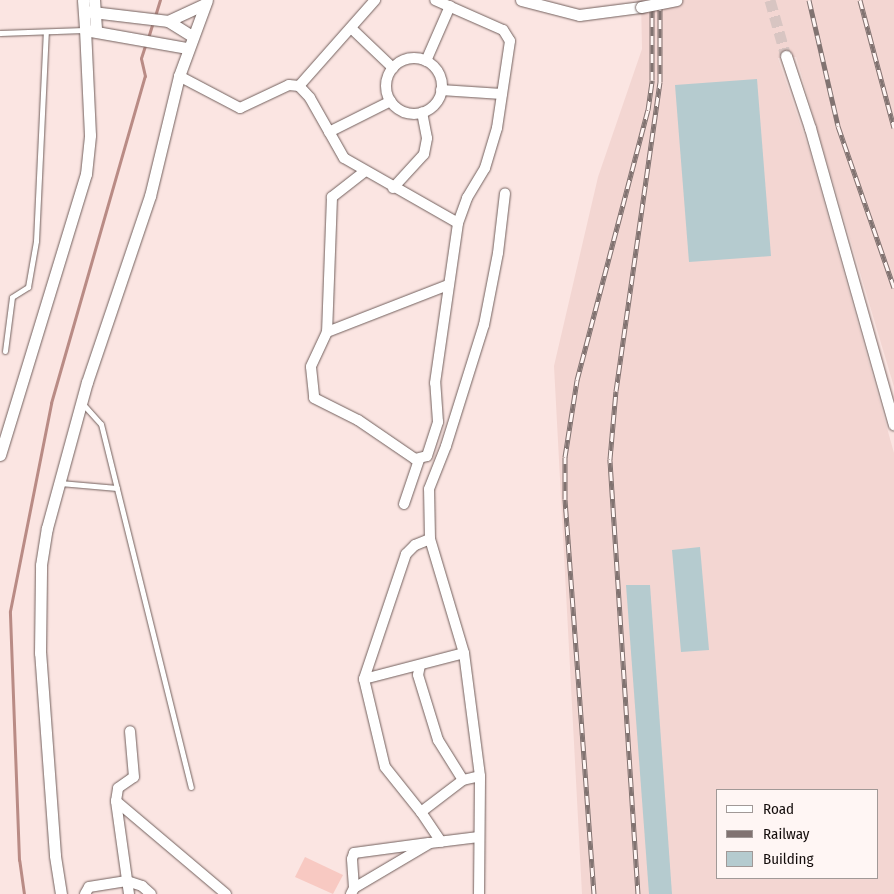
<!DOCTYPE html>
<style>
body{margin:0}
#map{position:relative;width:894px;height:894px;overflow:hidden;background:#fbe5e2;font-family:"Fira Sans Condensed",sans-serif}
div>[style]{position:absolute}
.built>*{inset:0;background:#f3d6d2}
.green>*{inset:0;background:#f8c9c2}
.stream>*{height:3px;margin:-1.5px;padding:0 1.5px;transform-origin:1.5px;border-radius:1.5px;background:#b98b85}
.building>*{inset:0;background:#b5cbcf}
.tertiary-tunnel>*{height:11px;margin-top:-5.5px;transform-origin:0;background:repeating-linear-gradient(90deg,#d8c5c2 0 11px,transparent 0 16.5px)}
.roads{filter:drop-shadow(0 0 1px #72605d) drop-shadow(0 0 1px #72605d)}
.service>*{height:5px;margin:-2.5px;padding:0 2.5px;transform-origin:2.5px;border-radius:2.5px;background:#fff}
.minor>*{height:10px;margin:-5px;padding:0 5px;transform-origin:5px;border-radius:5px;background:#fff}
.minor>.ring{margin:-5px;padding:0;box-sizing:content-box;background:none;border:10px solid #fff;border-radius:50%}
.tertiary>*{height:11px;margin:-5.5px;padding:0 5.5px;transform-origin:5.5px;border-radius:5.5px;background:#fff}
.rail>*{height:5px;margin-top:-2.5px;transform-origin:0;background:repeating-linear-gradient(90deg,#fff6f4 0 9px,#817371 0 18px);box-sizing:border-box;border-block:1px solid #817371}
.bridges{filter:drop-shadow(0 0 1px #72605d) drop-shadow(0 0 1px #72605d)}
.tertiary-bridge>*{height:11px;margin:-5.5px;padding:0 5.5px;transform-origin:5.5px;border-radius:5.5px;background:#fff}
span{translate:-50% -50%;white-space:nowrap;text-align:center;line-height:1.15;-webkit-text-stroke:4px #fff6f4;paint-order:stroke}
.legend{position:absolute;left:716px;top:789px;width:162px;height:90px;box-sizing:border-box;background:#fff6f4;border:1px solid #a19997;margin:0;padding:6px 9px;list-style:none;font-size:15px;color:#140d0c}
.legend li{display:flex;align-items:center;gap:10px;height:25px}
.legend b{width:25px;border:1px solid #a19997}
</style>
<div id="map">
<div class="built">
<i style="clip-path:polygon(evenodd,641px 0,894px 0,894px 387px,796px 57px,778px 58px,810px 153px,894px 453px,894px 894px,582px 894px,554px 366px,598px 177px,642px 49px,641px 0,718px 790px,878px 790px,878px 878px,718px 878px,718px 790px)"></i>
</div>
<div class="green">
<i style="clip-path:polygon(305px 857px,343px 875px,333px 894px,295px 877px)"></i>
</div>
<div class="stream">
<i style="left:155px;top:16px;width:17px;rotate:-73deg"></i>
<i style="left:148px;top:38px;width:17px;rotate:-73deg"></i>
<i style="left:24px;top:894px;width:34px;rotate:-98deg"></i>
<i style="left:19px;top:860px;width:249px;rotate:-92.1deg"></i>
<i style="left:10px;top:611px;width:212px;rotate:-78.8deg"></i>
<i style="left:51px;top:403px;width:340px;rotate:-74deg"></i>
<i style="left:145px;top:76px;width:18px;rotate:-103deg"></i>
<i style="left:141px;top:58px;width:16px;rotate:-72deg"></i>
</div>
<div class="building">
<i style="clip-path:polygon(757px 79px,771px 256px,689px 262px,675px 85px)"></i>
<i style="clip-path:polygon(700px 547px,709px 650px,681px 652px,672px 550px)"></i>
<i style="clip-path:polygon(626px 585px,650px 585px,672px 894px,649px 894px)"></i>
</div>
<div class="tertiary-tunnel">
<i style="left:770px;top:0;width:58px;rotate:74.1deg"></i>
</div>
<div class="roads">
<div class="service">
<i style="left:0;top:33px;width:84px;rotate:-2deg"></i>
<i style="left:5px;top:351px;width:54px;rotate:-82.6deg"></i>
<i style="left:12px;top:297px;width:19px;rotate:-32deg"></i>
<i style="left:28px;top:287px;width:47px;rotate:-80.1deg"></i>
<i style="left:36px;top:241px;width:209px;rotate:-87.3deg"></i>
<i style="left:82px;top:403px;width:28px;rotate:48deg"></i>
<i style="left:101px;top:424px;width:374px;rotate:76.1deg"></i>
<i style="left:60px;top:483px;width:57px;rotate:5deg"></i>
</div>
<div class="minor">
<i style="left:351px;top:28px;width:58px;rotate:43.6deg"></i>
<i class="ring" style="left:386px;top:58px;width:46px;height:46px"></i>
<i style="left:426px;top:61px;width:60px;rotate:-66.4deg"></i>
<i style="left:179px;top:76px;width:69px;rotate:27.7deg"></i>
<i style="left:240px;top:108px;width:54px;rotate:-25.1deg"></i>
<i style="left:289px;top:85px;width:10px;rotate:6deg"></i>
<i style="left:299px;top:86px;width:16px;rotate:47deg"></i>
<i style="left:310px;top:98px;width:69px;rotate:60.5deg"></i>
<i style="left:344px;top:158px;width:131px;rotate:29.7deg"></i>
<i style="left:458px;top:223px;width:27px;rotate:-70deg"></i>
<i style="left:467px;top:198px;width:35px;rotate:-59deg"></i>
<i style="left:485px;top:168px;width:42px;rotate:-73.3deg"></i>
<i style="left:497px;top:128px;width:88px;rotate:-81.5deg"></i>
<i style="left:510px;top:41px;width:13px;rotate:-122deg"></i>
<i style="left:503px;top:30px;width:74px;rotate:-156.2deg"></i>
<i style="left:299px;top:86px;width:115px;rotate:-48.5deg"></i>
<i style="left:441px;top:90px;width:61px;rotate:3.8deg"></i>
<i style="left:329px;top:132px;width:69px;rotate:-26.6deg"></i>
<i style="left:364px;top:172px;width:41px;rotate:142deg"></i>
<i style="left:332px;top:197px;width:135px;rotate:92.1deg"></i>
<i style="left:327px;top:332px;width:38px;rotate:115deg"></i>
<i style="left:311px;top:367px;width:31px;rotate:84deg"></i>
<i style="left:314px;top:398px;width:49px;rotate:26.6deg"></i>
<i style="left:358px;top:420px;width:69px;rotate:34.4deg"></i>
<i style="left:415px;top:459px;width:12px;rotate:-14deg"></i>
<i style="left:427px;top:456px;width:36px;rotate:-72deg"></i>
<i style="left:438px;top:422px;width:39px;rotate:-94deg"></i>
<i style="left:435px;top:383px;width:162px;rotate:-81.8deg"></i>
<i style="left:393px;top:188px;width:46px;rotate:-47.6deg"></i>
<i style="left:424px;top:154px;width:16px;rotate:-79deg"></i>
<i style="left:427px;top:138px;width:26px;rotate:-101deg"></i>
<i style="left:327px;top:332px;width:130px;rotate:-21.2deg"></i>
<i style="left:404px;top:504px;width:46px;rotate:-71.2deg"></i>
<i style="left:430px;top:539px;width:16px;rotate:158deg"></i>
<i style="left:415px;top:545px;width:13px;rotate:135deg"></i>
<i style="left:406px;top:554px;width:132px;rotate:108.6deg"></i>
<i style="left:364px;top:679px;width:90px;rotate:76.6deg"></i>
<i style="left:385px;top:767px;width:58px;rotate:51.3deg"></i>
<i style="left:421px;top:812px;width:53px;rotate:-37.3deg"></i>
<i style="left:463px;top:780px;width:17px;rotate:-13deg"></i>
<i style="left:420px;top:665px;width:10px;rotate:101deg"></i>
<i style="left:418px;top:675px;width:68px;rotate:72.9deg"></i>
<i style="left:438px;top:740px;width:47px;rotate:58deg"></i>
<i style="left:364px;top:679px;width:103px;rotate:-14.6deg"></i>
<i style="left:116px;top:801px;width:13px;rotate:-81deg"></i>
<i style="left:118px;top:788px;width:19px;rotate:-35deg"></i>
<i style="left:134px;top:777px;width:46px;rotate:-95deg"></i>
<i style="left:421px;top:812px;width:36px;rotate:56deg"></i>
<i style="left:354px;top:888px;width:29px;rotate:-94deg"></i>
<i style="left:352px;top:859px;width:6px;rotate:-72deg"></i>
<i style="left:354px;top:853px;width:75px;rotate:-7.7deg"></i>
<i style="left:85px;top:894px;width:8px;rotate:-60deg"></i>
<i style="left:89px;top:887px;width:38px;rotate:-9deg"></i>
<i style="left:127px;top:881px;width:16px;rotate:18deg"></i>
<i style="left:142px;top:886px;width:12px;rotate:42deg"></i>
<i style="left:129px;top:894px;width:94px;rotate:-98deg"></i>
<i style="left:116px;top:801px;width:144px;rotate:40.2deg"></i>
<i style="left:351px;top:894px;width:7px;rotate:-63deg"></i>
<i style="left:354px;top:888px;width:88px;rotate:-30.6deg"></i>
<i style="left:430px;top:843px;width:49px;rotate:-7deg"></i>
<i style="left:479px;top:894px;width:118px;rotate:-89.5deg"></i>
<i style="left:480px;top:776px;width:124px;rotate:-97.4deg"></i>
<i style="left:464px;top:653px;width:119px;rotate:-106.6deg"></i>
<i style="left:430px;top:539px;width:50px;rotate:-91.1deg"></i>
<i style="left:429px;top:489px;width:46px;rotate:-68.4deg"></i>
<i style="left:446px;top:446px;width:127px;rotate:-72.6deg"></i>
<i style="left:484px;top:325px;width:73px;rotate:-79deg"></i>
<i style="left:498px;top:253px;width:60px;rotate:-83.3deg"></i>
</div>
<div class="tertiary">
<i style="left:83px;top:0;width:30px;rotate:86deg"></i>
<i style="left:85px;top:30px;width:104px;rotate:10deg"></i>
<i style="left:94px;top:0;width:30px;rotate:86deg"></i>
<i style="left:521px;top:0;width:60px;rotate:14.5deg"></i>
<i style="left:579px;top:15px;width:63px;rotate:-7.4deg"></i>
<i style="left:84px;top:11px;width:85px;rotate:6.8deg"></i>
<i style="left:168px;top:21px;width:28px;rotate:32deg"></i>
<i style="left:168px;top:21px;width:41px;rotate:-24.7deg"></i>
<i style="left:786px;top:56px;width:76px;rotate:71.6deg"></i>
<i style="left:810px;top:128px;width:308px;rotate:74.2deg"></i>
<i style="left:0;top:455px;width:294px;rotate:-73deg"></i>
<i style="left:86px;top:174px;width:39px;rotate:-84deg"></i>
<i style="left:90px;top:135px;width:105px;rotate:-92.7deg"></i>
<i style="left:61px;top:894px;width:39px;rotate:-99deg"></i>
<i style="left:55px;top:855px;width:203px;rotate:-94.2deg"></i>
<i style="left:40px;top:653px;width:88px;rotate:-89.3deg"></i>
<i style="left:41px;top:565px;width:37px;rotate:-81deg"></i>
<i style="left:47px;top:528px;width:151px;rotate:-74.7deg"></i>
<i style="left:87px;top:382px;width:196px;rotate:-71.3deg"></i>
<i style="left:150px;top:196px;width:123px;rotate:-76.4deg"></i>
<i style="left:179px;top:76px;width:81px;rotate:-69.8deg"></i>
</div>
</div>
<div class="rail">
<i style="left:809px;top:0;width:129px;rotate:77deg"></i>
<i style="left:838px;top:126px;width:171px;rotate:70.9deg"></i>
<i style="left:860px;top:0;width:132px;rotate:75.1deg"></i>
<i style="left:594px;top:894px;width:396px;rotate:-94.2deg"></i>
<i style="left:565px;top:499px;width:42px;rotate:-90deg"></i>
<i style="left:565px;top:457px;width:78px;rotate:-81.1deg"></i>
<i style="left:577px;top:380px;width:279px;rotate:-75.3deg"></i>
<i style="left:648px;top:110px;width:30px;rotate:-82deg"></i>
<i style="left:652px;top:80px;width:80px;rotate:-90deg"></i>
<i style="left:638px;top:894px;width:436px;rotate:-93.7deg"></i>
<i style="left:610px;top:459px;width:68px;rotate:-85deg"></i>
<i style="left:616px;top:391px;width:312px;rotate:-81.9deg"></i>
<i style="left:660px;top:82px;width:82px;rotate:-90deg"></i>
</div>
<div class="bridges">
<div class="tertiary-bridge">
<i style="left:641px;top:7px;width:36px;rotate:-11deg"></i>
</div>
</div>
<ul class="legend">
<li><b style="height:6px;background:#fff"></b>Road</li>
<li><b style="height:6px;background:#817371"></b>Railway</li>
<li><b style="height:14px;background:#b5cbcf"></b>Building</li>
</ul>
</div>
